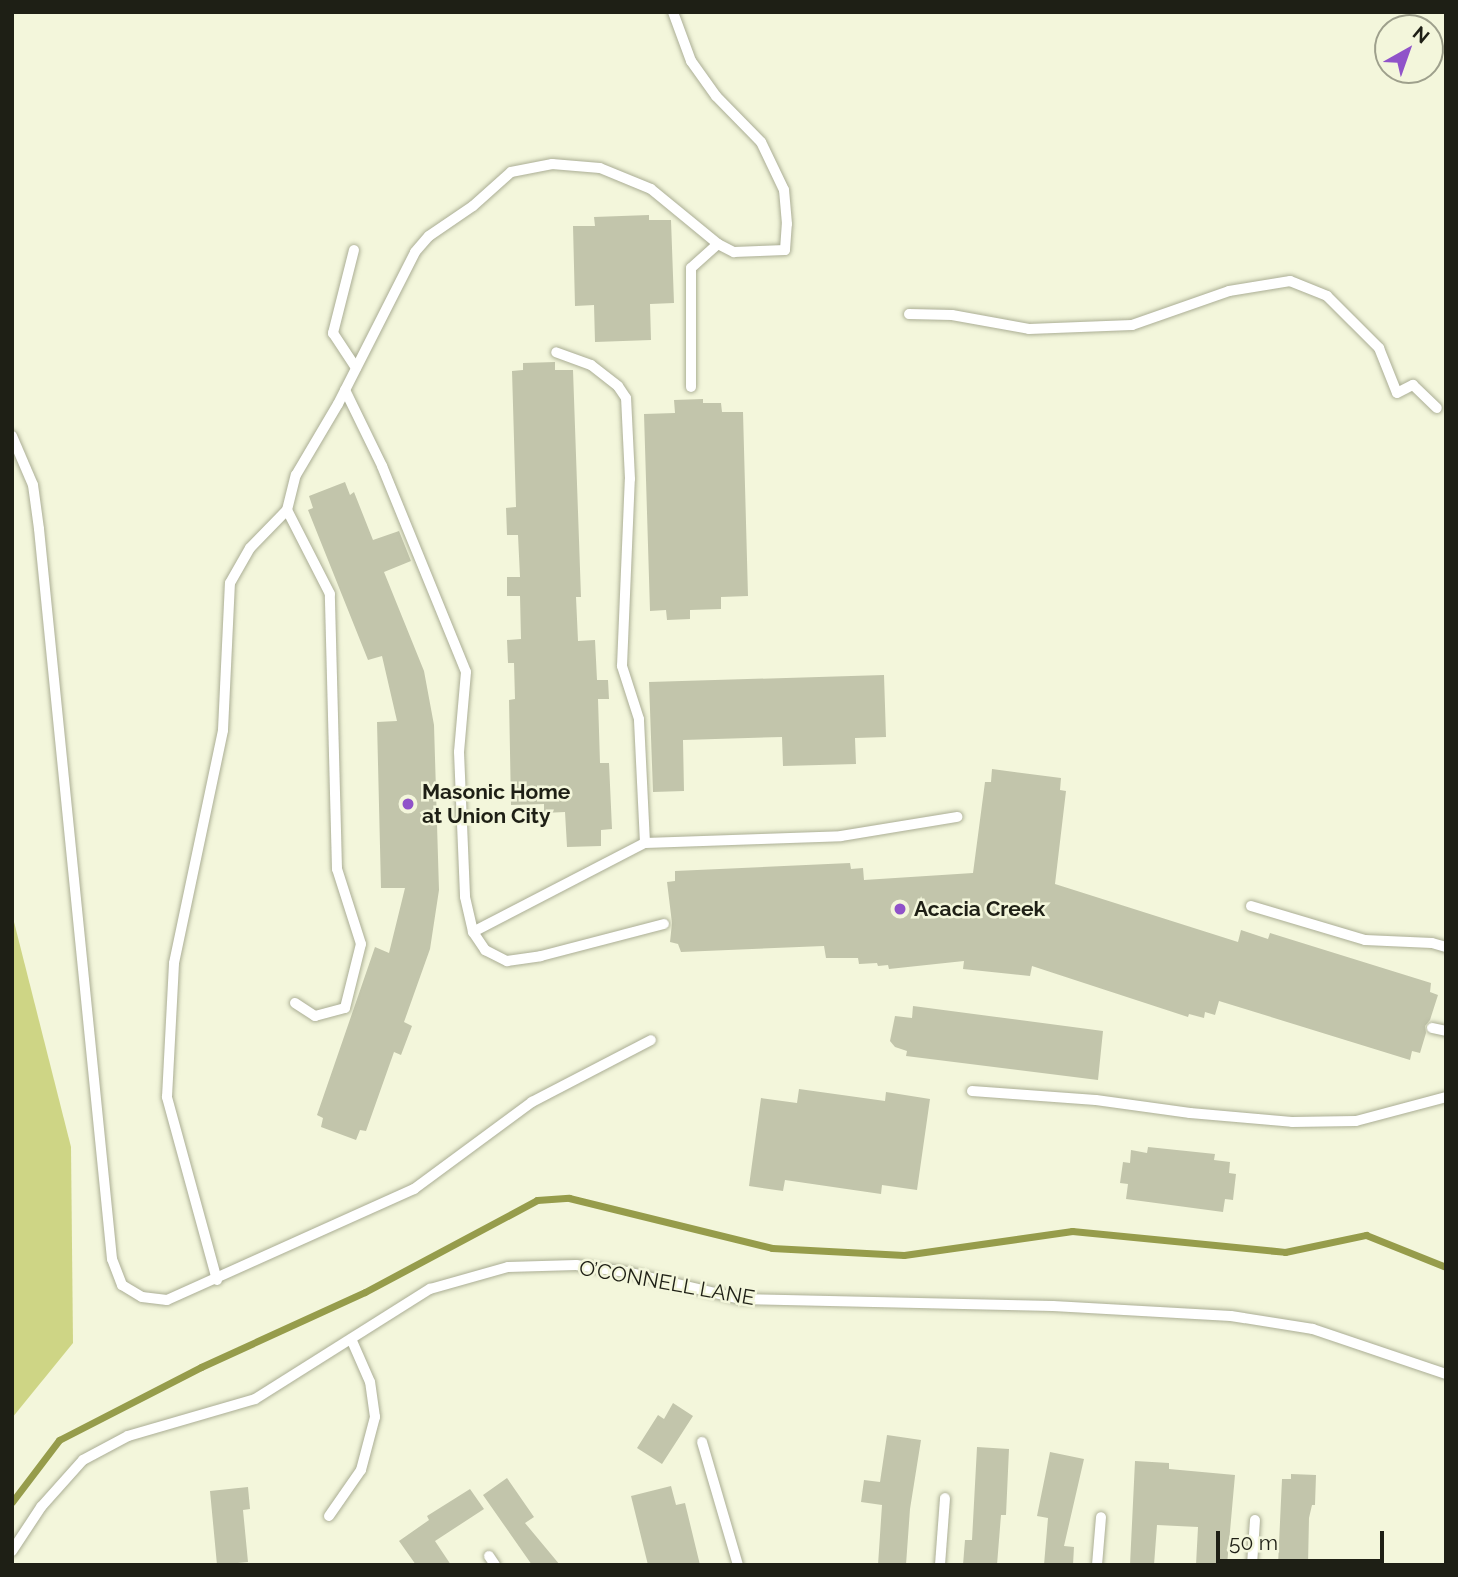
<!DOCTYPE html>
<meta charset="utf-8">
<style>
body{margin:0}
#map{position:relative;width:1458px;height:1577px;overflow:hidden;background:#f3f6db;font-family:Raleway,sans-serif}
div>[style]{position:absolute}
.green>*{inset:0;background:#ced585}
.stream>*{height:7px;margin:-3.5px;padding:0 3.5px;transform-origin:3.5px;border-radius:3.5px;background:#969c4b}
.building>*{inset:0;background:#c2c5ab}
.roads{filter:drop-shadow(0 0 2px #abae95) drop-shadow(0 0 2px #abae95)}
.lane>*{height:10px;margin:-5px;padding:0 5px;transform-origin:5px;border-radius:5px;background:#fff}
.dots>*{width:19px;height:19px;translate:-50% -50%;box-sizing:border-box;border:4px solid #f3f6db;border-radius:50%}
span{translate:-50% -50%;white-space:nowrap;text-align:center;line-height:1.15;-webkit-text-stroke:5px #f3f6db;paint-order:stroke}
.poi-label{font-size:21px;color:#1e1f15;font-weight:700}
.left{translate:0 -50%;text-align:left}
.street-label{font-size:21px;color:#1e1f15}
.frame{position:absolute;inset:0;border:14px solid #1e1f15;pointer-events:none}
.north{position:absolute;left:1374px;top:14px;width:70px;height:70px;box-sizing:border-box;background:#f3f6db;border:2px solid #9ea08c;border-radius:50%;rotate:40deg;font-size:19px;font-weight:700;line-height:28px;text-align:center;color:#1e1f15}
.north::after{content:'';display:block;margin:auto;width:24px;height:32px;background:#9053c9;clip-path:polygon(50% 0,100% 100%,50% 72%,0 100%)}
.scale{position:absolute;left:1216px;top:1531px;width:168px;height:32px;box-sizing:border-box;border:4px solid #1e1f15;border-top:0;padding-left:9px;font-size:21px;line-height:24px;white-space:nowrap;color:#1e1f15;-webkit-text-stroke:5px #f3f6db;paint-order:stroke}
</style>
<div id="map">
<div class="green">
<i style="clip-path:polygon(12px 914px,71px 1147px,73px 1343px,12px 1418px)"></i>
</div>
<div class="stream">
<i style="left:12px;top:1502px;width:78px;rotate:-52.8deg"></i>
<i style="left:59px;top:1440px;width:160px;rotate:-27.2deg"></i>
<i style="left:201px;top:1367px;width:180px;rotate:-24.6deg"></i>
<i style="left:365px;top:1292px;width:195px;rotate:-28.1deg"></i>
<i style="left:537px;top:1200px;width:32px;rotate:-4deg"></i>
<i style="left:569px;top:1198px;width:209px;rotate:13.8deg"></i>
<i style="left:772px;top:1248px;width:132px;rotate:3deg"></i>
<i style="left:904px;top:1255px;width:170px;rotate:-8.1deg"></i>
<i style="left:1072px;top:1231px;width:214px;rotate:5.6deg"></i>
<i style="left:1285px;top:1252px;width:83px;rotate:-11.9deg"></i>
<i style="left:1366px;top:1235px;width:86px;rotate:21.8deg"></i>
</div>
<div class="building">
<i style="clip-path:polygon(649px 215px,649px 220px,671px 220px,674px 303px,650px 304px,651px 340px,595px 342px,594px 305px,575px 306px,573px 226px,595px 226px,594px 217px)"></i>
<i style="clip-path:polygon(555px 362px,555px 370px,573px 370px,581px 597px,576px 597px,578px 641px,595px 640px,597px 680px,608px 680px,609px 699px,598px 699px,600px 763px,609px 763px,612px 829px,601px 830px,601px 846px,567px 847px,565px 812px,544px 813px,544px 804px,511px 805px,509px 700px,515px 699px,514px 663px,508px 663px,507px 640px,521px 639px,520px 596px,507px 596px,507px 577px,520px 577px,518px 535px,507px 535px,506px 508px,516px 507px,512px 371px,523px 370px,523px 363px)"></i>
<i style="clip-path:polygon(703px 399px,703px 403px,721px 403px,722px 412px,743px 412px,748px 596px,721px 597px,721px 609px,690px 610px,690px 619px,667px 620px,666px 610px,650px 611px,644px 414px,675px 413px,674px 400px)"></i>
<i style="clip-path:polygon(345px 482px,350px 495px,354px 492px,373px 540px,399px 531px,411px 561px,384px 572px,424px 671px,434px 725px,439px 890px,430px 949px,404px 1022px,412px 1026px,401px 1055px,394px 1052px,366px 1131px,360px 1130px,356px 1140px,321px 1127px,323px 1118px,317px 1115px,375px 947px,389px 953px,405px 888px,381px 888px,377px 722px,397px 721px,382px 656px,368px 660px,308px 510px,313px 508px,309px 496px)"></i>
<i style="clip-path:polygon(884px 675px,886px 737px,855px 738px,856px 764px,783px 766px,782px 737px,683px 740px,684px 791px,653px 792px,649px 682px)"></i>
<i style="clip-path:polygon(992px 769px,1061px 778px,1060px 790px,1066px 791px,1055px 884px,1238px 942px,1241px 930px,1268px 939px,1270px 933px,1431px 983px,1430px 992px,1438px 995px,1430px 1020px,1425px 1026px,1426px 1033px,1420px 1053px,1412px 1051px,1410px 1060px,1219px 1001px,1215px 1015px,1205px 1012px,1204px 1018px,1189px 1014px,1188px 1017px,1032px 966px,1030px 976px,963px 969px,964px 961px,889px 969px,888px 965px,878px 966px,877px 963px,859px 964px,858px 958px,826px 958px,824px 946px,681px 952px,678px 944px,670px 942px,672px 923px,667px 882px,675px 881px,675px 871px,850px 863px,851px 869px,863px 868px,864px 880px,973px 873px,985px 782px,991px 782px)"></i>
<i style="clip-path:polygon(913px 1006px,1103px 1031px,1098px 1080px,906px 1056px,907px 1051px,895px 1047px,890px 1041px,895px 1016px,912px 1018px)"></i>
<i style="clip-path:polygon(799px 1089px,885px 1101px,886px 1092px,930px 1099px,917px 1190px,882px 1185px,881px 1194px,785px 1180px,783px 1191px,749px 1186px,761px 1098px,797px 1103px)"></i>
<i style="clip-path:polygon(1148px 1147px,1215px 1154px,1214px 1160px,1230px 1162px,1229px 1173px,1236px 1174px,1233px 1200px,1225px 1199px,1223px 1212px,1126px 1199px,1128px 1184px,1120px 1183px,1123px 1162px,1130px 1163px,1131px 1150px,1147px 1153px)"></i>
<i style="clip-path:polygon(673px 1403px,693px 1416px,662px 1464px,637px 1448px,658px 1415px,664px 1419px)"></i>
<i style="clip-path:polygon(887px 1435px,921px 1440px,910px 1509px,906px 1565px,878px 1565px,882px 1505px,861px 1502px,864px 1480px,880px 1482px)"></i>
<i style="clip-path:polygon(977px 1447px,1009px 1449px,1006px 1515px,1001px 1515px,997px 1565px,963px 1565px,965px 1540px,972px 1540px)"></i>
<i style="clip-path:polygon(1050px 1452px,1084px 1459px,1064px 1546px,1074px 1547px,1073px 1565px,1044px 1565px,1048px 1518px,1037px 1516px)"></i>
<i style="clip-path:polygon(1135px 1461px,1169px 1463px,1169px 1469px,1235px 1475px,1227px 1565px,1196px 1565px,1198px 1527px,1157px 1525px,1154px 1565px,1130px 1565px)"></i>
<i style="clip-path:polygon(1291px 1474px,1316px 1475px,1315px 1505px,1312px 1505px,1309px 1518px,1308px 1565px,1278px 1565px,1282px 1479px,1291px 1479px)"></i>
<i style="clip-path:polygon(507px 1478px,534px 1517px,525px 1523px,560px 1565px,532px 1565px,483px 1495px)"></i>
<i style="clip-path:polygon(671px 1486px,676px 1505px,685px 1503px,700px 1565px,648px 1565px,631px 1496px)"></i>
<i style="clip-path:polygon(248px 1487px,250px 1509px,243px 1510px,248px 1562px,217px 1565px,210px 1491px)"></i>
<i style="clip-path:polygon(470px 1489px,484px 1509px,435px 1541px,451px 1565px,416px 1565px,399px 1541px,429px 1520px,427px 1516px)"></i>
</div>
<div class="roads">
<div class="lane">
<i style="left:354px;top:250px;width:86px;rotate:104.2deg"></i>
<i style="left:333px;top:333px;width:42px;rotate:56.7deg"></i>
<i style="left:909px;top:314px;width:43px;rotate:1.3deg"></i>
<i style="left:952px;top:315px;width:78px;rotate:10.3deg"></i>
<i style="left:1029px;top:329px;width:103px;rotate:-2.2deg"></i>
<i style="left:1132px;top:325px;width:103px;rotate:-19.3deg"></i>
<i style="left:1229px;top:291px;width:62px;rotate:-9.3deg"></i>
<i style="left:1290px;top:281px;width:40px;rotate:22deg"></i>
<i style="left:1327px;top:296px;width:74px;rotate:45deg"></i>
<i style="left:1379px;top:348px;width:48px;rotate:68.2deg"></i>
<i style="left:1397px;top:393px;width:18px;rotate:-27deg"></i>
<i style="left:1413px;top:385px;width:33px;rotate:44deg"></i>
<i style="left:691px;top:387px;width:119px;rotate:-90deg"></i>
<i style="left:691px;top:268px;width:36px;rotate:-42deg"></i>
<i style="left:345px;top:390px;width:85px;rotate:64deg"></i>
<i style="left:382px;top:466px;width:222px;rotate:67.8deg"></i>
<i style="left:466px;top:672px;width:80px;rotate:95deg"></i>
<i style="left:459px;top:752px;width:145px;rotate:87.6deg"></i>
<i style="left:465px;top:897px;width:36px;rotate:77deg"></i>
<i style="left:473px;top:932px;width:22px;rotate:56deg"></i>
<i style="left:485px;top:950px;width:25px;rotate:27deg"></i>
<i style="left:507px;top:961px;width:34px;rotate:-8deg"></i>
<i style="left:541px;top:956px;width:127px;rotate:-14.6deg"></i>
<i style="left:12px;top:436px;width:53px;rotate:66.8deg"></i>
<i style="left:33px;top:485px;width:44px;rotate:82.2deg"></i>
<i style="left:39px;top:529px;width:734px;rotate:84.29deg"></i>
<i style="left:112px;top:1259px;width:28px;rotate:69deg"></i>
<i style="left:122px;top:1285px;width:23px;rotate:31deg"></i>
<i style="left:142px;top:1297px;width:25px;rotate:7deg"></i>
<i style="left:167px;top:1300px;width:271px;rotate:-24.2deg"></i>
<i style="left:414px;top:1189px;width:147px;rotate:-36.4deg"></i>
<i style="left:532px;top:1102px;width:134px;rotate:-27.5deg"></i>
<i style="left:645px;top:843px;width:196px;rotate:-2deg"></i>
<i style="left:841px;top:836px;width:118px;rotate:-9.3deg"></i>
<i style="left:1251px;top:906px;width:119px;rotate:16.6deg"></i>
<i style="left:1365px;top:940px;width:67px;rotate:2.6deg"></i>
<i style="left:1432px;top:943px;width:15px;rotate:16deg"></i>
<i style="left:473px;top:932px;width:194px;rotate:-27.4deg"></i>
<i style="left:645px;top:843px;width:124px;rotate:-92.8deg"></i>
<i style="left:639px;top:719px;width:56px;rotate:-107.8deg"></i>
<i style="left:622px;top:666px;width:187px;rotate:-87.6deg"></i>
<i style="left:630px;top:479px;width:81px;rotate:-92.8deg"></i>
<i style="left:626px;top:398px;width:14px;rotate:-124deg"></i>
<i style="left:618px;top:386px;width:34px;rotate:-142deg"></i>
<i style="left:591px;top:365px;width:37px;rotate:-160deg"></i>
<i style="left:295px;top:1003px;width:24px;rotate:33deg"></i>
<i style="left:315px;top:1016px;width:31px;rotate:-15deg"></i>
<i style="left:345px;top:1008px;width:66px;rotate:-76deg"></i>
<i style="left:361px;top:944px;width:79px;rotate:-107.7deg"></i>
<i style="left:337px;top:869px;width:275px;rotate:-91.5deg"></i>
<i style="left:330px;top:594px;width:94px;rotate:-117.1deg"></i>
<i style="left:287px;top:510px;width:36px;rotate:-76deg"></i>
<i style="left:296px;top:475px;width:82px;rotate:-59.4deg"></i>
<i style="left:338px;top:404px;width:170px;rotate:-63.1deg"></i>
<i style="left:415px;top:252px;width:21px;rotate:-49deg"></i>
<i style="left:429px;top:236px;width:53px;rotate:-34.3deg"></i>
<i style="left:473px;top:206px;width:51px;rotate:-41.8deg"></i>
<i style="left:511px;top:172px;width:42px;rotate:-11deg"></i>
<i style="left:552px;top:164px;width:48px;rotate:4.8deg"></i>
<i style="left:600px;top:168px;width:55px;rotate:22.4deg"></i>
<i style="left:651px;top:189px;width:87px;rotate:39.4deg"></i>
<i style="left:718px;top:244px;width:18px;rotate:27deg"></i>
<i style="left:734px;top:252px;width:51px;rotate:-2.2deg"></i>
<i style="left:785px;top:250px;width:26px;rotate:-86deg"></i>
<i style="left:787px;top:224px;width:34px;rotate:-95deg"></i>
<i style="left:784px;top:190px;width:53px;rotate:-115.6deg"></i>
<i style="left:761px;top:142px;width:64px;rotate:-134.4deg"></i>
<i style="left:716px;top:96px;width:43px;rotate:-125.5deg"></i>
<i style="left:691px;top:61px;width:52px;rotate:-110.2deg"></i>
<i style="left:1432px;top:1028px;width:14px;rotate:12deg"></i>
<i style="left:972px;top:1091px;width:124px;rotate:4.2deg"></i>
<i style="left:1096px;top:1100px;width:95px;rotate:7.9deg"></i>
<i style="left:1190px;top:1113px;width:102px;rotate:5deg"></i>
<i style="left:1292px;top:1122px;width:64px;rotate:-0.9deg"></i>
<i style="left:1356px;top:1121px;width:93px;rotate:-14.9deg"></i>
<i style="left:217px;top:1280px;width:190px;rotate:-105.3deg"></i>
<i style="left:167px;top:1097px;width:134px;rotate:-87deg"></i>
<i style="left:174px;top:963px;width:238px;rotate:-78.1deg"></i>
<i style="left:223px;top:730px;width:147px;rotate:-87.3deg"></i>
<i style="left:230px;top:583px;width:40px;rotate:-60.3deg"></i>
<i style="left:250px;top:548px;width:53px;rotate:-45.8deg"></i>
<i style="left:702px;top:1442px;width:128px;rotate:73.7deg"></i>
<i style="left:329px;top:1516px;width:56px;rotate:-55.2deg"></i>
<i style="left:361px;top:1470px;width:55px;rotate:-75.2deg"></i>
<i style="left:375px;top:1417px;width:35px;rotate:-98deg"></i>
<i style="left:370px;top:1382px;width:45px;rotate:-113.7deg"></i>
<i style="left:12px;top:1551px;width:53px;rotate:-56.6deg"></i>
<i style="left:41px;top:1507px;width:63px;rotate:-48.2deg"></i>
<i style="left:83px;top:1460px;width:51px;rotate:-28.1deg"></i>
<i style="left:128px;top:1436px;width:132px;rotate:-16.2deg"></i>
<i style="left:255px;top:1399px;width:207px;rotate:-32.2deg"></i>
<i style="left:430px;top:1289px;width:81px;rotate:-15.8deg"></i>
<i style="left:508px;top:1267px;width:68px;rotate:-1.7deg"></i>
<i style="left:576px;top:1265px;width:51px;rotate:7.8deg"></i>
<i style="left:627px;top:1272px;width:116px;rotate:13.4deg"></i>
<i style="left:740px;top:1299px;width:313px;rotate:1.3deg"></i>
<i style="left:1053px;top:1306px;width:178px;rotate:3.2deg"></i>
<i style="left:1231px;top:1316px;width:83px;rotate:9deg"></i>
<i style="left:1313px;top:1329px;width:140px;rotate:18.7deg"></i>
<i style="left:489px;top:1556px;width:11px;rotate:56deg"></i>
<i style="left:940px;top:1565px;width:67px;rotate:-85.7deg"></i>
<i style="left:1097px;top:1565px;width:48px;rotate:-85.2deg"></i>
<i style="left:1252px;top:1565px;width:45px;rotate:-86.2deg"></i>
</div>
</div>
<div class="dots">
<i style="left:408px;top:804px;background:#9053c9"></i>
<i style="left:900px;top:909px;background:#9053c9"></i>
</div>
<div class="poi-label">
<span class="left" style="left:422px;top:804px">Masonic Home<br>at Union City</span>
<span class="left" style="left:914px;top:909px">Acacia Creek</span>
</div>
<div class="street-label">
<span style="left:667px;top:1283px;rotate:10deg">O’CONNELL LANE</span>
</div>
<div class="frame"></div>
<div class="north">N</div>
<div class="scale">50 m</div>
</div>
